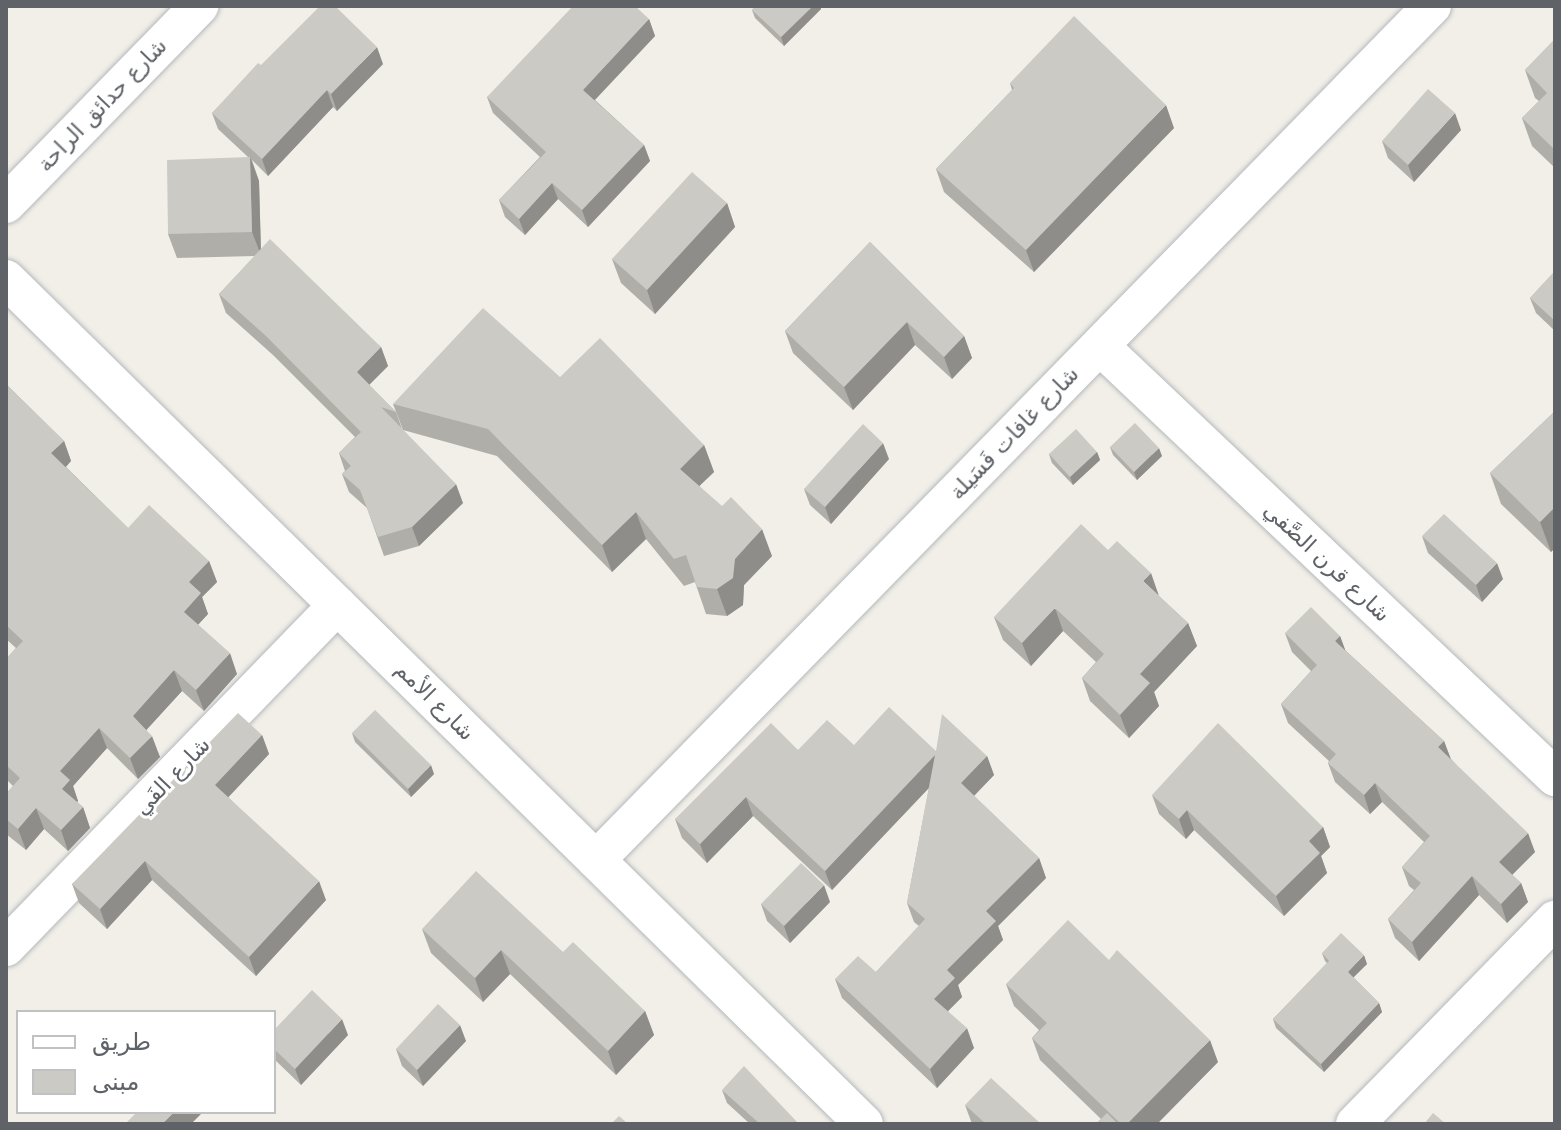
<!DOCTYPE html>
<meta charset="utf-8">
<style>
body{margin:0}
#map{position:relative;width:1561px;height:1130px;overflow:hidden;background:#f1efe8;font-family:"DejaVu Sans",Vazirmatn,sans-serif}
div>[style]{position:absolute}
.roads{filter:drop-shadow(0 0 2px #b5b8bc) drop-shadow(0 0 2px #b5b8bc)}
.minor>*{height:38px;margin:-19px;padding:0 19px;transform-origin:19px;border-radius:19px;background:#fff}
.wall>*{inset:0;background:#afaea9}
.shaded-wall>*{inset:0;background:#8f8d8a}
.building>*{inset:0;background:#cccac5}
span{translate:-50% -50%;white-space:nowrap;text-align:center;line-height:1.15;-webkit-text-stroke:6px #fff;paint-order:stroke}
.street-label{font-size:22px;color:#5f6368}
.frame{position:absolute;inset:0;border:8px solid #5f6368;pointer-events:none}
.legend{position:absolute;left:16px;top:1010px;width:260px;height:104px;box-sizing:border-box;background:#fff;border:2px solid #bfc1c3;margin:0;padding:10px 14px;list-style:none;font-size:24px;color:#5f6368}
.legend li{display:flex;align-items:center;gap:16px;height:40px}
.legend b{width:40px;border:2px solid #bfc1c3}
</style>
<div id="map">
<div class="roads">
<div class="minor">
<i style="left:6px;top:204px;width:277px;rotate:-45.7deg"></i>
<i style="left:6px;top:279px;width:1204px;rotate:44.56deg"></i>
<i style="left:1100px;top:346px;width:627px;rotate:43.45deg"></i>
<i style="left:596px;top:860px;width:1195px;rotate:-45.61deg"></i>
<i style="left:6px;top:947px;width:476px;rotate:-45.9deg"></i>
<i style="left:1355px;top:1124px;width:286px;rotate:-45.6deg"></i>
</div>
</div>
<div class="wall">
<i style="clip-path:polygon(756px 6px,820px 6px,821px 9px,784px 46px,755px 18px,752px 10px)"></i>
<i style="clip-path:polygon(649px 19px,655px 36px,595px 100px,644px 145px,650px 161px,588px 227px,558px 199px,525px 235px,505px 217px,499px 200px,540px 157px,493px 113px,487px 97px)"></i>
<i style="clip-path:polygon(1555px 39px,1555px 168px,1532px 146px,1522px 118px,1539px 101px,1535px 98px,1525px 70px)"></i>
<i style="clip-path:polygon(383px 64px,337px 111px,333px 107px,268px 176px,252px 160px,259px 181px,261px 249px,381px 347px,388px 366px,369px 385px,396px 412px,402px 429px,463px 503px,419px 546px,384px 556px,367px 508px,349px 492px,342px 474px,345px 471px,339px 453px,355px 437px,273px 355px,226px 313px,219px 294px,255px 256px,177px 258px,168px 234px,248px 157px,218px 129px,212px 113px,261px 65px)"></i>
<i style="clip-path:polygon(1010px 83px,1174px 128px,1034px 272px,944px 192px,936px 169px,1012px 90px)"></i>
<i style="clip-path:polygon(1461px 130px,1414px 182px,1388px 158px,1382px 141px)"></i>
<i style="clip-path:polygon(727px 203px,735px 227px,655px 314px,621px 283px,612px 259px)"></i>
<i style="clip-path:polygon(870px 242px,964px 336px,972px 358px,952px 379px,915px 345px,853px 410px,793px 353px,785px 331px)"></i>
<i style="clip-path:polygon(1555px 271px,1555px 331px,1536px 313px,1530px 298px)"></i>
<i style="clip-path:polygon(560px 377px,704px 445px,714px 472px,699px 486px,772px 556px,744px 585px,743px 605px,727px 616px,706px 614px,695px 582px,684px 586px,646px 539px,612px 572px,497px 456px,403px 430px,393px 404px)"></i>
<i style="clip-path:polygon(6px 384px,64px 441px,71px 461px,66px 467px,128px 528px,209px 561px,217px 582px,202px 597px,208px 614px,198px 625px,237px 674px,204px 711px,182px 691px,146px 730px,160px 757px,138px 779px,107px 748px,73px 786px,78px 801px,77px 802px,83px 807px,90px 828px,68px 851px,44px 829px,26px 850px,6px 834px,6px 794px,13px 786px,6px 779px,6px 659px,16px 648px,6px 639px)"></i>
<i style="clip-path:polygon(1555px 411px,1555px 548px,1551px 552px,1501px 504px,1490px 473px)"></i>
<i style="clip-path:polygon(1110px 447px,1162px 456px,1137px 480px,1113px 455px)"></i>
<i style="clip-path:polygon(1097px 452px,1100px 460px,1073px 485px,1052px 463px,1049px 454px)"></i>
<i style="clip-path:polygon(889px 459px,831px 524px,810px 505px,804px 489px)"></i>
<i style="clip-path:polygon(1422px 536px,1503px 579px,1482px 602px,1428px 553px)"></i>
<i style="clip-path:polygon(1159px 596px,1188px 623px,1197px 646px,1154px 692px,1159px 706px,1129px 738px,1090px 701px,1082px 678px,1096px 662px,1063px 631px,1031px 666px,1003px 640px,994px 617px)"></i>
<i style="clip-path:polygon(1285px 633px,1340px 636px,1345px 650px,1444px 741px,1451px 759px,1535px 852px,1512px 875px,1521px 883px,1528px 902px,1507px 923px,1479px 895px,1419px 961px,1395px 938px,1388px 919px,1414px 890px,1409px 886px,1402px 867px,1424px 842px,1382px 802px,1370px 814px,1335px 782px,1328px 763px,1329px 761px,1288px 723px,1281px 704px,1311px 671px,1292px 652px)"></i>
<i style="clip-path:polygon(352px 733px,434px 774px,411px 797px,355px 742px)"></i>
<i style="clip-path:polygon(262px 735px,269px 754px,228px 797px,326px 900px,256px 976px,152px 880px,107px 929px,79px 903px,72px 884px)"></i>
<i style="clip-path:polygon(854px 745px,936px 751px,987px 756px,994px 775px,974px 796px,1039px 858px,1046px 878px,998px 926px,1003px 940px,958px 985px,962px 997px,948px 1011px,974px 1048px,937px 1088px,842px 998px,835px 979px,876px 972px,919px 926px,914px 922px,907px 903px,929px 788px,832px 890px,753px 816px,707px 863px,682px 838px,675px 819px,798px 750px)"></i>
<i style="clip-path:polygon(1152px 795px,1323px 827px,1330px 847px,1321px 856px,1327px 873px,1284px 916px,1194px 830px,1186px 839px,1159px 814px)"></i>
<i style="clip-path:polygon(830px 902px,790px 943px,767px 921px,761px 904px)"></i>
<i style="clip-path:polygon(422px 929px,563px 952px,645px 1011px,654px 1035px,616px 1075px,510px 974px,483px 1002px,431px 953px)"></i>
<i style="clip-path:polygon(1322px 953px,1367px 964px,1353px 977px,1379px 1003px,1382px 1012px,1324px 1072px,1276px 1028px,1273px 1019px,1327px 963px,1325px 961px)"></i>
<i style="clip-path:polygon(1109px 960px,1218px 1062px,1157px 1124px,1096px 1124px,1101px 1119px,1040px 1060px,1032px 1038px,1039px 1030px,1014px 1006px,1006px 984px)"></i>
<i style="clip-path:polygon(274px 1030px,348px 1035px,301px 1085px,274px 1059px)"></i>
<i style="clip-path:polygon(466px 1041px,423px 1086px,402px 1066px,396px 1049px)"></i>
<i style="clip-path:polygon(722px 1090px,799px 1124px,750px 1124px,727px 1103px)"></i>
<i style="clip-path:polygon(965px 1105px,1041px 1124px,972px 1124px)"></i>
</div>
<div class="shaded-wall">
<i style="clip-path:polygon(813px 6px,820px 6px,821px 9px,784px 46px,781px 37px)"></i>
<i style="clip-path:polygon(649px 19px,655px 36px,589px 106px,583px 90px)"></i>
<i style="clip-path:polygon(377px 47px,383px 64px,337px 111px,331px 94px)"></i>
<i style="clip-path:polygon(327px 90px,333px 107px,268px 176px,262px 159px)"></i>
<i style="clip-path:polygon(1166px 105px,1174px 128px,1034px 272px,1026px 250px)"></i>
<i style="clip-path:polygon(1455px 113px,1461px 130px,1414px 182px,1408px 165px)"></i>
<i style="clip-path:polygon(644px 145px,650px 161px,588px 227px,582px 210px)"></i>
<i style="clip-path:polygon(250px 157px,259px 181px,261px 255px,252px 232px)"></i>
<i style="clip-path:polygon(552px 183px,558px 199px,525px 235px,519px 219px)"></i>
<i style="clip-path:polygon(727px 203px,735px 227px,655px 314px,647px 290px)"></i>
<i style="clip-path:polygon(907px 322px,915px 345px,853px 410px,844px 387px)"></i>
<i style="clip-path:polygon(964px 336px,972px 358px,952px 379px,944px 357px)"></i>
<i style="clip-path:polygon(381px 347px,388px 366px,364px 390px,357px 372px)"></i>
<i style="clip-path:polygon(64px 441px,71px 461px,59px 474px,51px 453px)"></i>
<i style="clip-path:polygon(883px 443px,889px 459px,831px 524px,825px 507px)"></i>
<i style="clip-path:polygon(704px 445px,714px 472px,690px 495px,680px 469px)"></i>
<i style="clip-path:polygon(1159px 448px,1162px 456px,1137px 480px,1134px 472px)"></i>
<i style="clip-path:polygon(1097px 452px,1100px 460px,1073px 485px,1070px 477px)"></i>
<i style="clip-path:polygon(456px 484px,463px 503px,419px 546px,412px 527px)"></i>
<i style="clip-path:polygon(1554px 508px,1555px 512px,1555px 548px,1551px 552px,1540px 522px)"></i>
<i style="clip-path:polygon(636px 512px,646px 539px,612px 572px,602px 545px)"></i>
<i style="clip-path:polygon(762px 529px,772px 556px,744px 585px,743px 605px,727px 616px,717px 589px,735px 559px)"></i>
<i style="clip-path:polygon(209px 561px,217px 582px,202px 597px,208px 614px,191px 632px,184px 612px,189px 582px)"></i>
<i style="clip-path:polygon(1497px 563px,1503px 579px,1482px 602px,1476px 585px)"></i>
<i style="clip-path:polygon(1151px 573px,1159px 596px,1143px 581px)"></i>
<i style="clip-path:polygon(1055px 608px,1063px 631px,1031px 666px,1022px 643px)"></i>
<i style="clip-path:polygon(1188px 623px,1197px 646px,1154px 692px,1159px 706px,1129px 738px,1120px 715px,1140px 674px)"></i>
<i style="clip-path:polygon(1340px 636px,1347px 655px,1335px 641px)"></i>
<i style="clip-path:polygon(230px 653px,237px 674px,204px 711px,196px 690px)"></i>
<i style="clip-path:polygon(174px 670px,182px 691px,140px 737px,133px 716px)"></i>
<i style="clip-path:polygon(99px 728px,107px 748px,73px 786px,78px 801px,70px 810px,62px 789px,60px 771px)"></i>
<i style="clip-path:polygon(262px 735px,269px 754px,222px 804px,215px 785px)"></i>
<i style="clip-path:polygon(152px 736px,160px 757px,138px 779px,130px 758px)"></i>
<i style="clip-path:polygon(1444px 741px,1451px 760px,1438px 747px)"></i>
<i style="clip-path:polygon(935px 755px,942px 774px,832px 890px,825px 871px)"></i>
<i style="clip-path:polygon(987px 756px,994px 775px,968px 802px,961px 783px)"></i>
<i style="clip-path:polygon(431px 765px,434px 774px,411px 797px,408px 789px)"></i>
<i style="clip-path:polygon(1375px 783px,1382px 802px,1370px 814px,1364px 795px)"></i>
<i style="clip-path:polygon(746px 797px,753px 816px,707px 863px,700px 844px)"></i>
<i style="clip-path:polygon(83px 807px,90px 828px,68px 851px,61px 830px)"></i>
<i style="clip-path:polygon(36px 808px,44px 829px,26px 850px,18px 829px)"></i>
<i style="clip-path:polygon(1187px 810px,1194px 830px,1186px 839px,1179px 819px)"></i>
<i style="clip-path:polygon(1323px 827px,1330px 847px,1321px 856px,1327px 873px,1284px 916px,1276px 896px,1309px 841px)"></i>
<i style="clip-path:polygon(1528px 833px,1535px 852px,1506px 881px,1499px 862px)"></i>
<i style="clip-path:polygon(1039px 858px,1046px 878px,998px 926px,1003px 940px,958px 985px,962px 997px,941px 1018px,934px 999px,947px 970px,986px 911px)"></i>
<i style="clip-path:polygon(145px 861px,152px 880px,107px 929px,100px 909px)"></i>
<i style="clip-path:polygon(1472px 876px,1479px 895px,1419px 961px,1412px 942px)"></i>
<i style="clip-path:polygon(319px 881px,326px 900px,256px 976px,249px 957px)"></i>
<i style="clip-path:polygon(1521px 883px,1528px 902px,1507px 923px,1501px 904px)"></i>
<i style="clip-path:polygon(824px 885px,830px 902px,790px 943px,784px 926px)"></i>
<i style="clip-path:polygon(501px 950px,510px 974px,483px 1002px,475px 978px)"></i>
<i style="clip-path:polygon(1364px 955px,1367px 964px,1351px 980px,1348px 972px)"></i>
<i style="clip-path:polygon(1379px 1003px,1382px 1012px,1324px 1072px,1321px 1064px)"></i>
<i style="clip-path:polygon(645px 1011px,654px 1035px,616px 1075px,608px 1051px)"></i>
<i style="clip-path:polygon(342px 1019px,348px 1035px,301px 1085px,295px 1069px)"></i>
<i style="clip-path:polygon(460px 1025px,466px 1041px,423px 1086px,417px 1070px)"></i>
<i style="clip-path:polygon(967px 1028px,974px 1048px,937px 1088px,930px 1069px)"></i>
<i style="clip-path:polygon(1210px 1040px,1218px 1062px,1157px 1124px,1127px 1124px)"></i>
<i style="clip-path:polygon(174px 1112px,203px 1112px,191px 1124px,162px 1124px)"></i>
</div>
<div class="building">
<i style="clip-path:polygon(320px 6px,335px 6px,377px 47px,331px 94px,327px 90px,262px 159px,212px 113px,258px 63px,261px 65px)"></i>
<i style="clip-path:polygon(573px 6px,635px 6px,649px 19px,583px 90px,644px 145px,582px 210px,552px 183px,519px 219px,499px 200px,546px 152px,487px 97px)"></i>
<i style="clip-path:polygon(756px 6px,813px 6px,781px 37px,752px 10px)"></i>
<i style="clip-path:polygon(1074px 16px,1166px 105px,1026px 250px,936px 169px,1014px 88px,1010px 83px)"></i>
<i style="clip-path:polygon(1555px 39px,1555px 150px,1522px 118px,1547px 93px,1525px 70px)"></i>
<i style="clip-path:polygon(1428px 89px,1455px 113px,1408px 165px,1382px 141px)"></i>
<i style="clip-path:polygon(250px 157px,252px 232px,168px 234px,167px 160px)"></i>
<i style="clip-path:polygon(692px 172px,727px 203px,647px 290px,612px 259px)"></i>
<i style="clip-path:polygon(270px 239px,381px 347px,357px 372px,396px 412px,381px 407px,456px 484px,412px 527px,378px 537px,360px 490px,342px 474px,351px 466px,339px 453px,361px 432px,266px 336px,219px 294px)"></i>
<i style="clip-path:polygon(870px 242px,964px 336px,944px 357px,907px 322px,844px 387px,785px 331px)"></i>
<i style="clip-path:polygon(1555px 271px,1555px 321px,1530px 298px)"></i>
<i style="clip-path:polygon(483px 308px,560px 377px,600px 338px,704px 445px,680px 469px,722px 506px,731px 497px,762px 529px,735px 559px,733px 578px,717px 589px,697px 587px,686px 555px,674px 559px,636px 512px,602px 545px,488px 429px,393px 404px)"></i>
<i style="clip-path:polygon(6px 384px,64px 441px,51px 453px,128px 528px,149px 505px,209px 561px,189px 582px,201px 593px,184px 612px,230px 653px,196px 690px,174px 670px,133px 716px,152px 736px,130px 758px,99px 728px,60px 771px,70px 780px,62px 789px,83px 807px,61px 830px,36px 808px,18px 829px,6px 819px,6px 794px,20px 778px,6px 765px,6px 659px,23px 641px,6px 625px)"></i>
<i style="clip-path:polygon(1555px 411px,1555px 509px,1554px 508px,1540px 522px,1490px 473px)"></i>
<i style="clip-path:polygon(1135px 423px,1159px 448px,1134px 472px,1110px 447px)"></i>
<i style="clip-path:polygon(863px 424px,883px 443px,825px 507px,804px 489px)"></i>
<i style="clip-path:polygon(1076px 429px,1097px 452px,1070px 477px,1049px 454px)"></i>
<i style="clip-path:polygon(1444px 514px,1497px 563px,1476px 585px,1422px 536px)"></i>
<i style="clip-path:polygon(1081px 524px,1108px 550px,1117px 541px,1151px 573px,1143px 581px,1188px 623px,1140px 674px,1150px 683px,1120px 715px,1082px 678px,1104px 654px,1055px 608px,1022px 643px,994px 617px)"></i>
<i style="clip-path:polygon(1311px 607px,1340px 636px,1335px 641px,1444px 741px,1438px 747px,1528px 833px,1499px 862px,1521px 883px,1501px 904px,1472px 876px,1412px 942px,1388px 919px,1421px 883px,1402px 867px,1430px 836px,1375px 783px,1364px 795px,1328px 763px,1336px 754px,1281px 704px,1317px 665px,1285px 633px)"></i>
<i style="clip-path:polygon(889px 707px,936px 751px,942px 714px,987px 756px,961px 783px,1039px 858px,986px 911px,996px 921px,947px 970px,955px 978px,934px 999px,967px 1028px,930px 1069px,835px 979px,858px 956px,876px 972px,925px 919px,907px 903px,935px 755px,825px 871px,746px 797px,700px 844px,675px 819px,771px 723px,798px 750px,827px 720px,854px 745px)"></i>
<i style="clip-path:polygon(375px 710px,431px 765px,408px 789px,352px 733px)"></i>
<i style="clip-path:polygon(238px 713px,262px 735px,215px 785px,319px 881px,249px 957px,145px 861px,100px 909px,72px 884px)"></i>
<i style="clip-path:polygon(1218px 723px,1323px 827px,1309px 841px,1320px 853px,1276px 896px,1187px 810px,1179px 819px,1152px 795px)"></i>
<i style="clip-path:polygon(801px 863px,824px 885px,784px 926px,761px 904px)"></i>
<i style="clip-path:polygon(476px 871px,563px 952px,573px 942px,645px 1011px,608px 1051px,501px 950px,475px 978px,422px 929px)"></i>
<i style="clip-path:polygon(1068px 920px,1109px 960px,1117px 950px,1210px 1040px,1127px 1124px,1121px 1124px,1032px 1038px,1047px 1023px,1006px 984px)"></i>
<i style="clip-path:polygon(1341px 933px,1364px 955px,1348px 972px,1379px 1003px,1321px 1064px,1273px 1019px,1329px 961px,1322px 953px)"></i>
<i style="clip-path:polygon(312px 990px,342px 1019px,295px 1069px,274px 1049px,274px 1030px)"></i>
<i style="clip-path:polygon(438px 1004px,460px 1025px,417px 1070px,396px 1049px)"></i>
<i style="clip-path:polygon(744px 1066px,799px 1124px,760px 1124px,722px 1090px)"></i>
<i style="clip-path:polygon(991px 1078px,1041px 1124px,986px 1124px,965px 1105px)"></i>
<i style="clip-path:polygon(137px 1112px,174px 1112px,162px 1124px,125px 1124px)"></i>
<i style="clip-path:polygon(1107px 1113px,1118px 1124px,1096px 1124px)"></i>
<i style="clip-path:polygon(1433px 1113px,1446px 1124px,1424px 1124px)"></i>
<i style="clip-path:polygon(619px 1116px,628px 1124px,611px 1124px)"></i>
</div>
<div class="street-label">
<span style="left:102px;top:105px;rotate:-46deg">شارع حدائق الراحة</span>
<span style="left:1014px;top:433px;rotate:-46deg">شارع غافات فَسَيلة</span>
<span style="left:1327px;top:562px;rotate:43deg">شارع قرن الصَّفي</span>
<span style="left:435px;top:701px;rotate:45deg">شارع الأمم</span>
<span style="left:172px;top:776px;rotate:-46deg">شارع الفَي</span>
</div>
<div class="frame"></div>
<ul class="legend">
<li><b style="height:10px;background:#fff"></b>طريق</li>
<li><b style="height:22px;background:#cccac5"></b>مبنى</li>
</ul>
</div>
